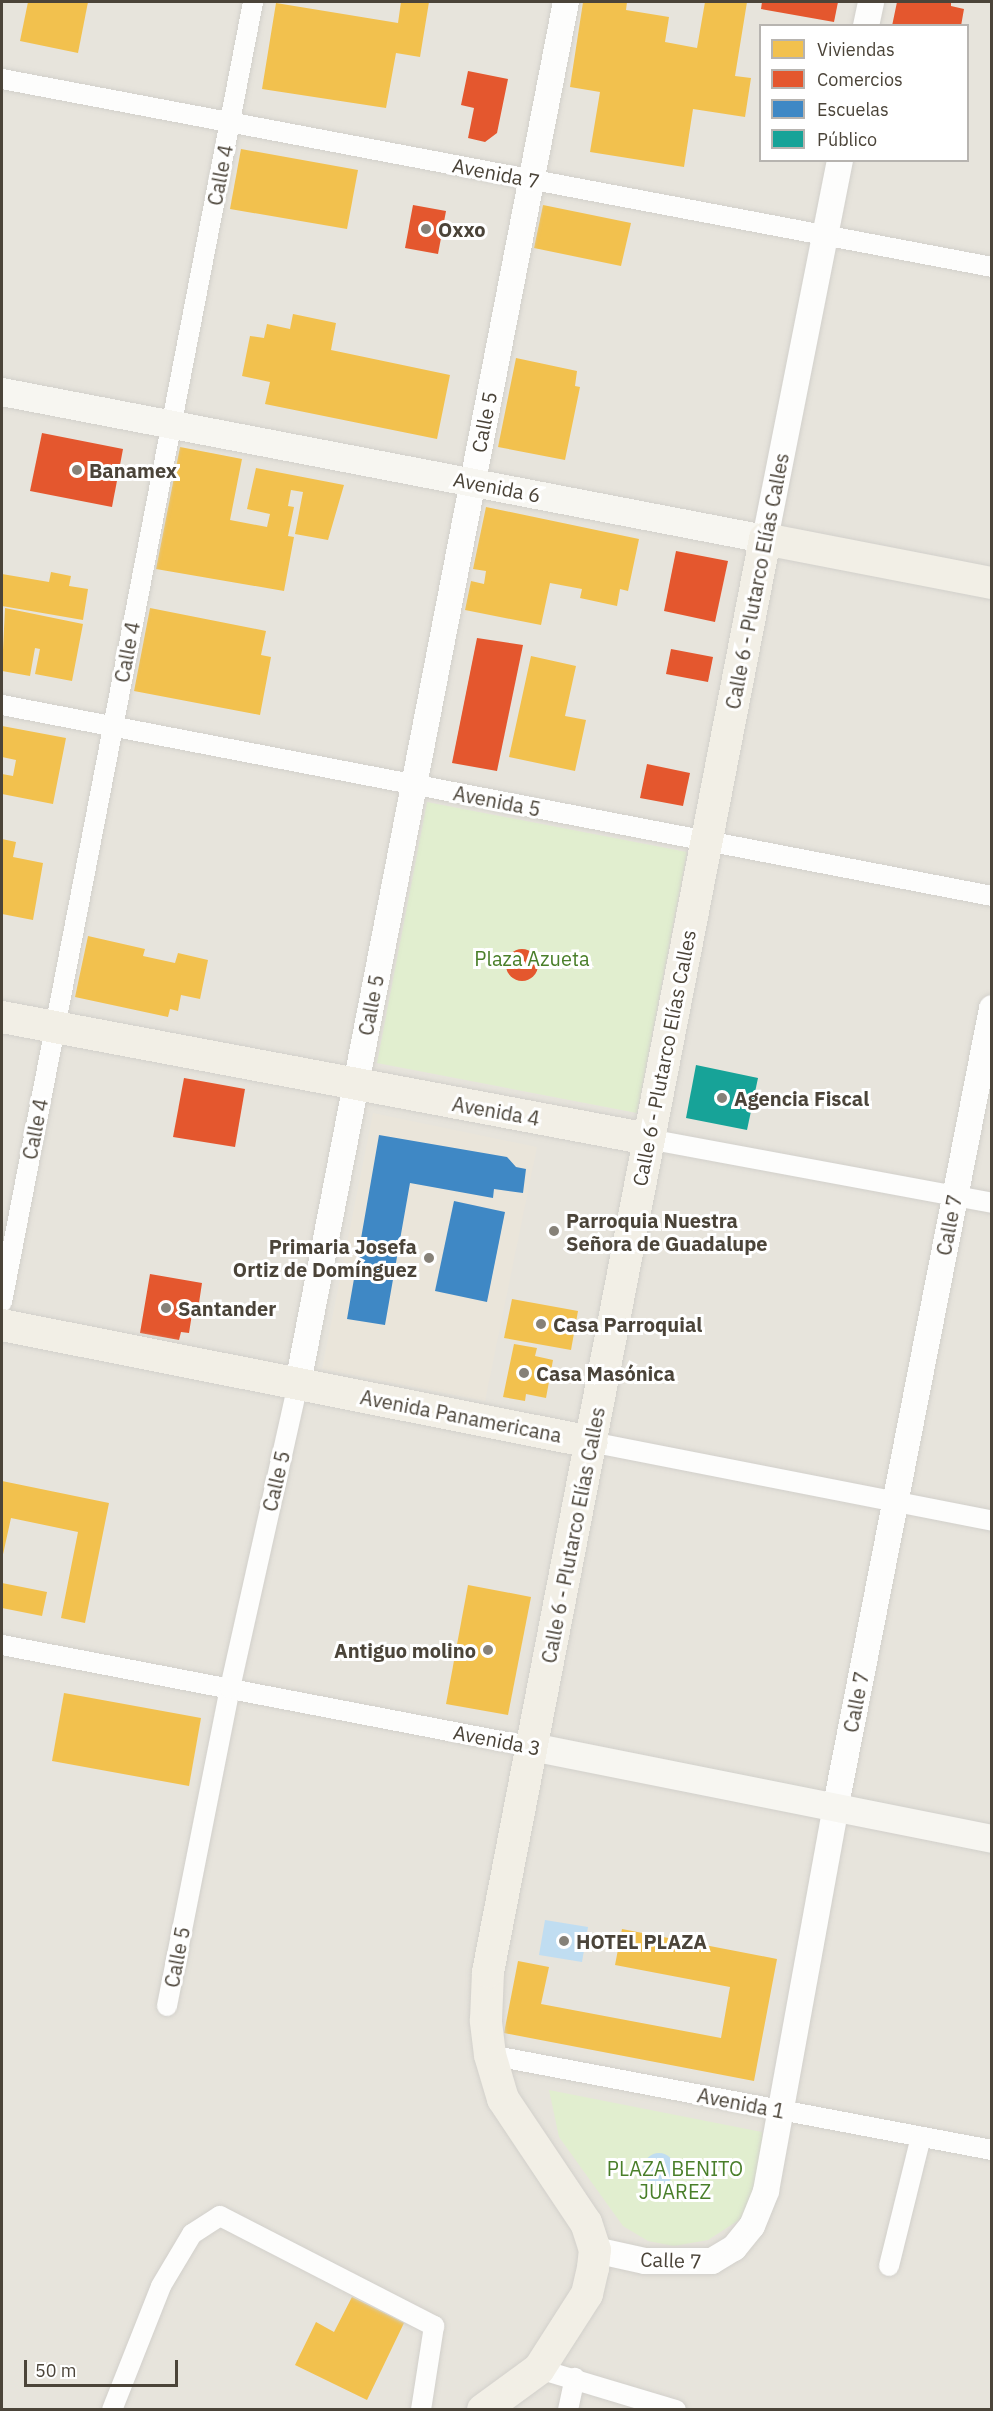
<!DOCTYPE html>
<meta charset="utf-8">
<style>
body{margin:0}
#map{position:relative;width:993px;height:2411px;overflow:hidden;background:#f4f2ee;font-family:"IBM Plex Sans",sans-serif}
div>[style]{position:absolute}
.residential>*{inset:0;background:#e7e4dc}
.education>*{inset:0;background:#eae5da}
.green>*{inset:0;background:#e1eecf}
.water>*{inset:0;background:#c0ddf1}
.round{border-radius:50%}
.homes>*{inset:0;background:#f2c14e}
.shops>*{inset:0;background:#e4572e}
.schools>*{inset:0;background:#3f88c5}
.public>*{inset:0;background:#17a398}
.roads{filter:drop-shadow(0 0 2px #d2d0cb) drop-shadow(0 0 2px #d2d0cb)}
.minor>*{height:20px;margin:-10px;padding:0 10px;transform-origin:10px;border-radius:10px;background:#fdfdfc}
.tertiary>*{height:26px;margin:-13px;padding:0 13px;transform-origin:13px;border-radius:13px;background:#fdfdfc}
.secondary>*{height:28px;margin:-14px;padding:0 14px;transform-origin:14px;border-radius:14px;background:#f7f6f1}
.primary>*{height:32px;margin:-16px;padding:0 16px;transform-origin:16px;border-radius:16px;background:#f2efe6}
.dots>*{width:16px;height:16px;translate:-50% -50%;box-sizing:border-box;border:3px solid #fff;border-radius:50%}
span{translate:-50% -50%;white-space:nowrap;text-align:center;line-height:1.15;-webkit-text-stroke:6px #fff;paint-order:stroke}
.street-label{font-size:20px;color:#4b4439}
.poi-label{font-size:20px;color:#4b4439;font-weight:700}
.left{translate:0 -50%;text-align:left}
.right{translate:-100% -50%;text-align:right}
.park-label{font-size:20px;color:#4a7f2a}
.frame{position:absolute;inset:0;border:3px solid #4b4439;pointer-events:none}
.legend{position:absolute;left:759px;top:24px;width:210px;height:138px;box-sizing:border-box;background:#fff;border:2px solid #b7b4b0;margin:0;padding:8px 10px;list-style:none;font-size:18px;color:#4b4439}
.legend li{display:flex;align-items:center;gap:12px;height:30px}
.legend b{width:30px;border:2px solid #b7b4b0}
.scale{position:absolute;left:24px;top:2360px;width:154px;height:27px;box-sizing:border-box;border:3px solid #4b4439;border-top:0;padding-left:8px;font-size:18px;line-height:21px;white-space:nowrap;color:#4b4439;-webkit-text-stroke:4px #fff;paint-order:stroke}
</style>
<div id="map">
<div class="residential">
<i style="clip-path:polygon(evenodd,2px 2px,991px 2px,991px 2409px,2px 2409px,2px 2px,760px 26px,968px 26px,968px 160px,760px 160px,760px 26px)"></i>
</div>
<div class="education">
<i style="clip-path:polygon(373px 1113px,537px 1147px,485px 1401px,322px 1369px)"></i>
</div>
<div class="green">
<i style="clip-path:polygon(427px 802px,687px 852px,637px 1113px,377px 1063px)"></i>
<i style="clip-path:polygon(549px 2090px,762px 2132px,763px 2157px,753px 2201px,739px 2220px,708px 2240px,674px 2246px,648px 2241px,623px 2226px,559px 2137px)"></i>
</div>
<div class="water">
<i style="clip-path:polygon(545px 1920px,588px 1927px,582px 1962px,539px 1955px)"></i>
<i class="round" style="left:643px;top:2153px;width:32px;height:32px"></i>
</div>
<div class="homes">
<i style="clip-path:polygon(28px 2px,88px 2px,78px 53px,20px 41px)"></i>
<i style="clip-path:polygon(401px 2px,429px 2px,420px 57px,396px 53px,386px 108px,262px 89px,276px 3px,398px 23px)"></i>
<i style="clip-path:polygon(583px 2px,627px 2px,626px 10px,669px 17px,665px 42px,697px 48px,705px 2px,747px 2px,735px 76px,751px 78px,745px 117px,693px 109px,684px 167px,590px 152px,600px 92px,570px 87px)"></i>
<i style="clip-path:polygon(241px 149px,358px 170px,347px 229px,230px 209px)"></i>
<i style="clip-path:polygon(543px 205px,631px 223px,621px 266px,534px 248px)"></i>
<i style="clip-path:polygon(293px 314px,336px 323px,331px 350px,450px 375px,437px 439px,265px 404px,270px 382px,242px 376px,250px 336px,264px 338px,267px 324px,290px 329px)"></i>
<i style="clip-path:polygon(516px 358px,577px 371px,575px 386px,580px 387px,565px 460px,498px 447px)"></i>
<i style="clip-path:polygon(180px 447px,242px 459px,230px 520px,267px 527px,270px 514px,247px 509px,256px 468px,344px 485px,328px 540px,295px 534px,303px 492px,291px 490px,288px 506px,294px 507px,288px 536px,294px 537px,284px 591px,156px 569px)"></i>
<i style="clip-path:polygon(486px 507px,639px 539px,628px 591px,620px 589px,617px 606px,580px 598px,582px 589px,550px 583px,541px 625px,465px 610px,471px 581px,484px 584px,486px 571px,473px 569px)"></i>
<i style="clip-path:polygon(51px 572px,71px 576px,69px 586px,88px 589px,83px 620px,2px 606px,2px 574px,49px 582px)"></i>
<i style="clip-path:polygon(5px 608px,83px 624px,72px 681px,35px 674px,40px 649px,35px 648px,30px 676px,2px 671px)"></i>
<i style="clip-path:polygon(150px 608px,266px 631px,261px 655px,271px 657px,260px 715px,134px 691px)"></i>
<i style="clip-path:polygon(531px 656px,576px 666px,565px 716px,586px 720px,575px 771px,509px 757px)"></i>
<i style="clip-path:polygon(2px 726px,66px 738px,53px 804px,2px 794px,2px 774px,13px 776px,16px 760px,2px 757px)"></i>
<i style="clip-path:polygon(2px 839px,16px 842px,13px 857px,43px 863px,33px 920px,2px 914px)"></i>
<i style="clip-path:polygon(88px 936px,145px 949px,143px 956px,175px 963px,178px 953px,208px 960px,200px 999px,181px 995px,178px 1011px,170px 1009px,168px 1017px,75px 997px)"></i>
<i style="clip-path:polygon(512px 1299px,578px 1311px,571px 1350px,504px 1338px)"></i>
<i style="clip-path:polygon(514px 1344px,537px 1348px,535px 1356px,553px 1360px,546px 1398px,526px 1394px,525px 1401px,503px 1397px)"></i>
<i style="clip-path:polygon(2px 1481px,109px 1503px,85px 1623px,61px 1618px,78px 1532px,11px 1518px,2px 1559px)"></i>
<i style="clip-path:polygon(2px 1583px,47px 1592px,42px 1616px,2px 1608px)"></i>
<i style="clip-path:polygon(468px 1585px,531px 1597px,508px 1715px,446px 1704px)"></i>
<i style="clip-path:polygon(64px 1693px,201px 1718px,189px 1786px,52px 1761px)"></i>
<i style="clip-path:polygon(622px 1929px,777px 1959px,754px 2081px,504px 2033px,518px 1961px,549px 1967px,541px 2004px,721px 2038px,730px 1987px,615px 1965px)"></i>
<i style="clip-path:polygon(352px 2297px,404px 2323px,367px 2400px,295px 2365px,316px 2322px,334px 2332px)"></i>
</div>
<div class="shops">
<i style="clip-path:polygon(762px 2px,838px 2px,834px 22px,761px 9px)"></i>
<i style="clip-path:polygon(897px 2px,951px 2px,951px 6px,964px 9px,961px 26px,892px 26px)"></i>
<i style="clip-path:polygon(468px 71px,508px 79px,497px 133px,485px 142px,468px 138px,474px 108px,461px 105px)"></i>
<i style="clip-path:polygon(413px 205px,446px 211px,438px 254px,405px 248px)"></i>
<i style="clip-path:polygon(42px 433px,123px 449px,112px 507px,30px 491px)"></i>
<i style="clip-path:polygon(676px 551px,728px 561px,715px 622px,664px 611px)"></i>
<i style="clip-path:polygon(477px 638px,523px 645px,497px 771px,452px 763px)"></i>
<i style="clip-path:polygon(671px 649px,713px 657px,708px 682px,666px 674px)"></i>
<i style="clip-path:polygon(647px 764px,690px 773px,683px 806px,640px 798px)"></i>
<i class="round" style="left:506px;top:949px;width:32px;height:32px"></i>
<i style="clip-path:polygon(184px 1078px,245px 1089px,235px 1147px,173px 1137px)"></i>
<i style="clip-path:polygon(150px 1274px,202px 1283px,199px 1303px,190px 1302px,188px 1313px,192px 1314px,189px 1333px,181px 1332px,179px 1340px,140px 1333px)"></i>
</div>
<div class="schools">
<i style="clip-path:polygon(379px 1135px,507px 1157px,516px 1167px,526px 1169px,523px 1193px,494px 1189px,493px 1198px,410px 1183px,385px 1325px,347px 1319px)"></i>
<i style="clip-path:polygon(454px 1201px,505px 1212px,487px 1302px,435px 1291px)"></i>
</div>
<div class="public">
<i style="clip-path:polygon(696px 1065px,758px 1078px,747px 1130px,686px 1118px)"></i>
</div>
<div class="roads">
<div class="minor">
<i style="left:2px;top:79px;width:1008px;rotate:10.75deg"></i>
<i style="left:2px;top:705px;width:1008px;rotate:10.92deg"></i>
<i style="left:648px;top:1139px;width:350px;rotate:10.5deg"></i>
<i style="left:2px;top:1302px;width:1324px;rotate:-79.07deg"></i>
<i style="left:591px;top:1442px;width:409px;rotate:11.1deg"></i>
<i style="left:2px;top:1645px;width:540px;rotate:10.89deg"></i>
<i style="left:167px;top:2006px;width:324px;rotate:-78.8deg"></i>
<i style="left:230px;top:1688px;width:312px;rotate:-77.4deg"></i>
<i style="left:490px;top:2055px;width:511px;rotate:10.72deg"></i>
<i style="left:889px;top:2266px;width:133px;rotate:-76.1deg"></i>
<i style="left:539px;top:2369px;width:143px;rotate:16.7deg"></i>
<i style="left:112px;top:2410px;width:133px;rotate:-68.4deg"></i>
<i style="left:161px;top:2286px;width:61px;rotate:-59.2deg"></i>
<i style="left:192px;top:2234px;width:33px;rotate:-33deg"></i>
<i style="left:220px;top:2216px;width:241px;rotate:27.2deg"></i>
<i style="left:434px;top:2326px;width:85px;rotate:98.8deg"></i>
<i style="left:568px;top:2410px;width:33px;rotate:-78deg"></i>
</div>
<div class="tertiary">
<i style="left:866px;top:26px;width:25px;rotate:-78deg"></i>
<i style="left:765px;top:539px;width:386px;rotate:-78.8deg"></i>
<i style="left:298px;top:1383px;width:1407px;rotate:-79.02deg"></i>
<i style="left:595px;top:2250px;width:51px;rotate:12.4deg"></i>
<i style="left:645px;top:2261px;width:67px"></i>
<i style="left:712px;top:2261px;width:26px;rotate:-31deg"></i>
<i style="left:734px;top:2248px;width:28px;rotate:-51deg"></i>
<i style="left:752px;top:2226px;width:38px;rotate:-68deg"></i>
<i style="left:766px;top:2191px;width:387px;rotate:-79.7deg"></i>
<i style="left:835px;top:1810px;width:817px;rotate:-78.92deg"></i>
</div>
<div class="secondary">
<i style="left:2px;top:392px;width:777px;rotate:10.91deg"></i>
<i style="left:532px;top:1747px;width:469px;rotate:11.3deg"></i>
</div>
<div class="primary">
<i style="left:2px;top:1017px;width:657px;rotate:10.69deg"></i>
<i style="left:2px;top:1325px;width:601px;rotate:11.24deg"></i>
<i style="left:483px;top:2410px;width:69px;rotate:-36.2deg"></i>
<i style="left:539px;top:2369px;width:89px;rotate:-57.4deg"></i>
<i style="left:587px;top:2294px;width:27px;rotate:-77deg"></i>
<i style="left:593px;top:2268px;width:18px;rotate:-84deg"></i>
<i style="left:595px;top:2250px;width:28px;rotate:-108deg"></i>
<i style="left:586px;top:2223px;width:149px;rotate:-123.8deg"></i>
<i style="left:503px;top:2099px;width:46px;rotate:-106.5deg"></i>
<i style="left:490px;top:2055px;width:35px;rotate:-97deg"></i>
<i style="left:486px;top:2020px;width:48px;rotate:-87.6deg"></i>
<i style="left:488px;top:1972px;width:1460px;rotate:-79.06deg"></i>
<i style="left:765px;top:539px;width:231px;rotate:11deg"></i>
</div>
</div>
<div class="dots">
<i style="left:426px;top:229px;background:#868178"></i>
<i style="left:77px;top:470px;background:#868178"></i>
<i style="left:722px;top:1098px;background:#868178"></i>
<i style="left:554px;top:1231px;background:#868178"></i>
<i style="left:429px;top:1258px;background:#868178"></i>
<i style="left:166px;top:1308px;background:#868178"></i>
<i style="left:541px;top:1324px;background:#868178"></i>
<i style="left:524px;top:1373px;background:#868178"></i>
<i style="left:488px;top:1650px;background:#868178"></i>
<i style="left:564px;top:1941px;background:#868178"></i>
</div>
<div class="street-label">
<span style="left:496px;top:173px;rotate:11deg">Avenida 7</span>
<span style="left:220px;top:175px;rotate:-79deg">Calle 4</span>
<span style="left:484px;top:422px;rotate:-79deg">Calle 5</span>
<span style="left:497px;top:487px;rotate:11deg">Avenida 6</span>
<span style="left:757px;top:581px;rotate:-79deg">Calle 6 - Plutarco Elías Calles</span>
<span style="left:127px;top:652px;rotate:-79deg">Calle 4</span>
<span style="left:497px;top:801px;rotate:11deg">Avenida 5</span>
<span style="left:371px;top:1005px;rotate:-79deg">Calle 5</span>
<span style="left:664px;top:1058px;rotate:-79deg">Calle 6 - Plutarco Elías Calles</span>
<span style="left:496px;top:1111px;rotate:10deg">Avenida 4</span>
<span style="left:35px;top:1129px;rotate:-79deg">Calle 4</span>
<span style="left:949px;top:1225px;rotate:-79deg">Calle 7</span>
<span style="left:461px;top:1416px;rotate:11deg">Avenida Panamericana</span>
<span style="left:276px;top:1481px;rotate:-77deg">Calle 5</span>
<span style="left:573px;top:1535px;rotate:-79deg">Calle 6 - Plutarco Elías Calles</span>
<span style="left:856px;top:1702px;rotate:-79deg">Calle 7</span>
<span style="left:497px;top:1740px;rotate:11deg">Avenida 3</span>
<span style="left:177px;top:1957px;rotate:-79deg">Calle 5</span>
<span style="left:741px;top:2103px;rotate:11deg">Avenida 1</span>
<span style="left:671px;top:2260px;rotate:2deg">Calle 7</span>
</div>
<div class="poi-label">
<span class="left" style="left:438px;top:229px">Oxxo</span>
<span class="left" style="left:89px;top:470px">Banamex</span>
<span class="left" style="left:734px;top:1098px">Agencia Fiscal</span>
<span class="left" style="left:566px;top:1232px">Parroquia Nuestra<br>Señora de Guadalupe</span>
<span class="right" style="left:417px;top:1258px">Primaria Josefa<br>Ortiz de Domínguez</span>
<span class="left" style="left:178px;top:1308px">Santander</span>
<span class="left" style="left:553px;top:1324px">Casa Parroquial</span>
<span class="left" style="left:536px;top:1373px">Casa Masónica</span>
<span class="right" style="left:476px;top:1650px">Antiguo molino</span>
<span class="left" style="left:576px;top:1941px">HOTEL PLAZA</span>
</div>
<div class="park-label">
<span style="left:532px;top:958px">Plaza Azueta</span>
<span style="left:675px;top:2180px">PLAZA BENITO<br>JUAREZ</span>
</div>
<div class="frame"></div>
<ul class="legend">
<li><b style="height:16px;background:#f2c14e"></b>Viviendas</li>
<li><b style="height:16px;background:#e4572e"></b>Comercios</li>
<li><b style="height:16px;background:#3f88c5"></b>Escuelas</li>
<li><b style="height:16px;background:#17a398"></b>Público</li>
</ul>
<div class="scale">50 m</div>
</div>
